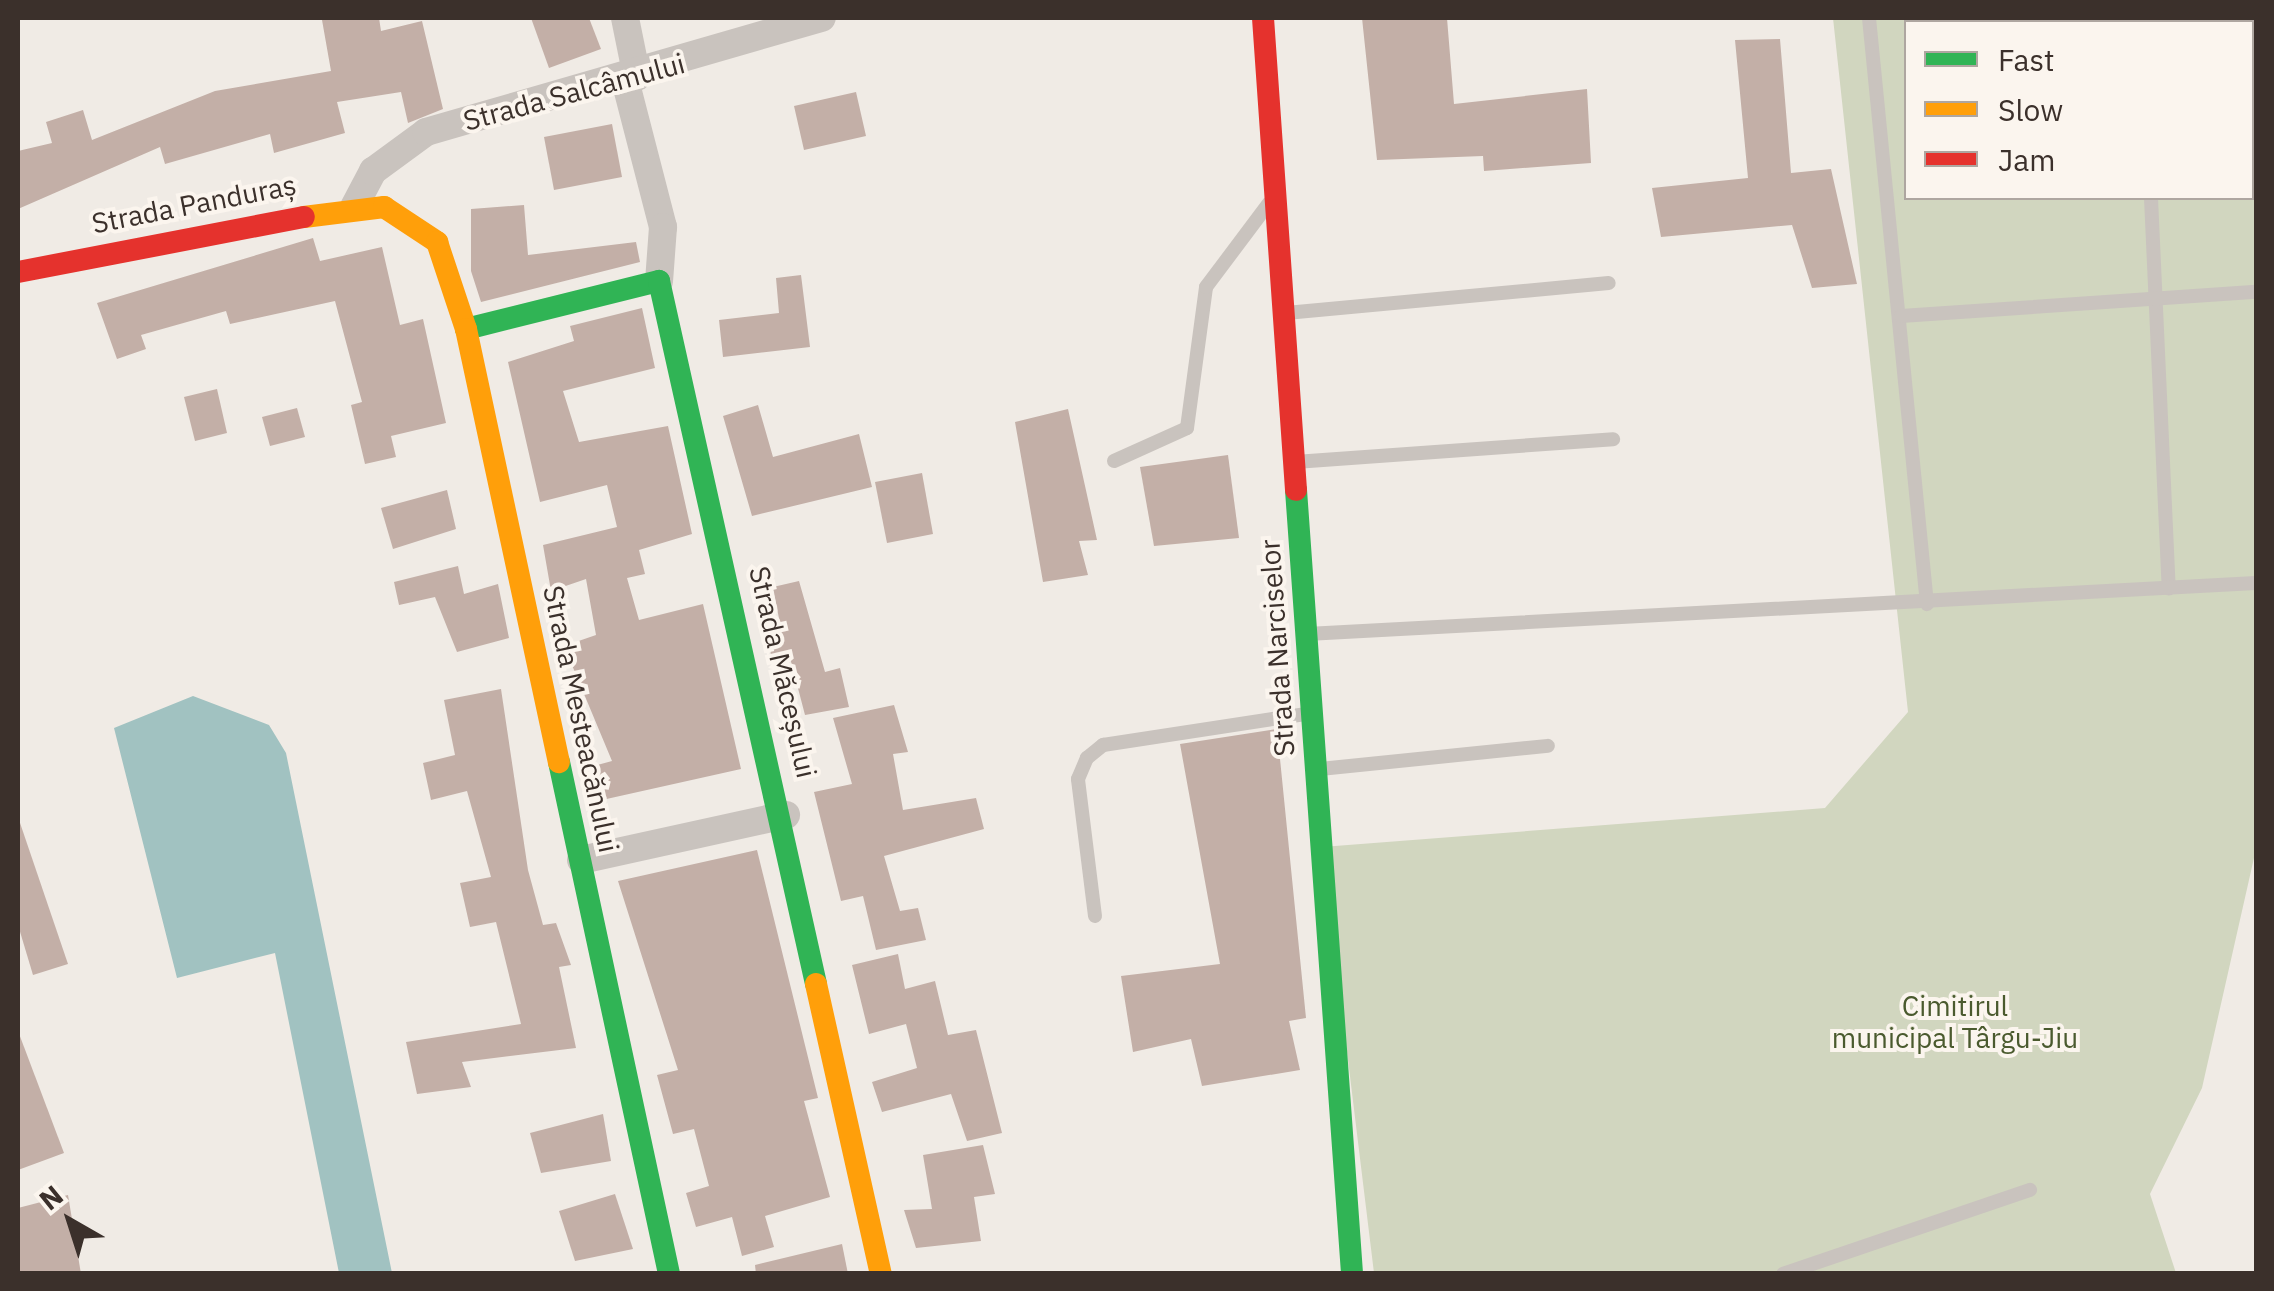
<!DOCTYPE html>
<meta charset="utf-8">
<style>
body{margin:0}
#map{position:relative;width:2274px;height:1291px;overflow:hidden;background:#f0ebe5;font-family:"IBM Plex Sans",sans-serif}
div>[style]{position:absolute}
.green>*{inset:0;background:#d1d6bf}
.water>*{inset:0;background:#a1c2c1}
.building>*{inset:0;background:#c3afa7}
.lane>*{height:14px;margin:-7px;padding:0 7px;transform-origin:7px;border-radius:7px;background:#c9c3be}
.street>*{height:28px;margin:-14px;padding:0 14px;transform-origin:14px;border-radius:14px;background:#c9c3be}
.fast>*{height:22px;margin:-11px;padding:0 11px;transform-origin:11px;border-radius:11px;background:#30b455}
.slow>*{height:22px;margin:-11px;padding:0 11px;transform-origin:11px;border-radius:11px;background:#ff9f0a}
.jam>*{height:22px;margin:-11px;padding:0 11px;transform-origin:11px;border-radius:11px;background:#e5322d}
span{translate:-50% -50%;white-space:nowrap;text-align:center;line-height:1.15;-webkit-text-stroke:8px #fbf5ee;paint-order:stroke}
.street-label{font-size:28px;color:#3b302b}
.park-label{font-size:28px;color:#4a5a2e}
.frame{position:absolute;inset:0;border:20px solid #3b302b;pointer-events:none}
.legend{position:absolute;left:1904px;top:20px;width:350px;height:180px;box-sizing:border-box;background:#fbf5ee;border:2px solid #aea6a0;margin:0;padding:12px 18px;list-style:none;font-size:30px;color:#3b302b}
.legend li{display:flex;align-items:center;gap:20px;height:50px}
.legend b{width:50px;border:2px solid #aea6a0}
.north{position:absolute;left:20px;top:1171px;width:100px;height:100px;-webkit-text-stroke:8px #fbf5ee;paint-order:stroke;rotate:321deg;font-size:28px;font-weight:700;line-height:40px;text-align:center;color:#3b302b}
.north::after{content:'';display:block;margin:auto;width:35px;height:45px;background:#3b302b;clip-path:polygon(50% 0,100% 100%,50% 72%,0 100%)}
</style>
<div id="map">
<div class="green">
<i style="clip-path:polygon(evenodd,1833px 18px,2256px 18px,2256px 849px,2202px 1088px,2150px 1194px,2176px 1273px,1374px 1273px,1322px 847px,1825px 808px,1908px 712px,1833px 18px,1906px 22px,2252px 22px,2252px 198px,1906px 198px,1906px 22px)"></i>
</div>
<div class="water">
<i style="clip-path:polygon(193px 696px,269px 725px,286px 753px,392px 1273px,339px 1273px,275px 953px,177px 978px,114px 728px)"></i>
</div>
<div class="building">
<i style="clip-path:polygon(379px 18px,381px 31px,422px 21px,443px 109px,408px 123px,401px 92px,337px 102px,345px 133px,274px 153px,270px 134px,165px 164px,160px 147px,18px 209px,18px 151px,52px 143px,46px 122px,83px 110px,92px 140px,215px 91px,331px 71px,322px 20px)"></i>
<i style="clip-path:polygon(531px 18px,589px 18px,601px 49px,549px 68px)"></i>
<i style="clip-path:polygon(1362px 18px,1447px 18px,1454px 104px,1587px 89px,1591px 163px,1484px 171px,1483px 156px,1377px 160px)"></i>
<i style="clip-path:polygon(1780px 39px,1791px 173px,1831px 169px,1857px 284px,1812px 288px,1792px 225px,1661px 237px,1652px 188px,1748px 178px,1735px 40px)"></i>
<i style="clip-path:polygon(856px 92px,866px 136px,804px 150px,794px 106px)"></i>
<i style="clip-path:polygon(612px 124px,622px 177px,554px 190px,544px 137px)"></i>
<i style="clip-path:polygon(524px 205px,528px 255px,636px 242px,640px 262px,481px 302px,471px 271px,471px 209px)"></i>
<i style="clip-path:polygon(313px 238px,320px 261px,382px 247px,400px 325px,423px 319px,446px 423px,391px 436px,396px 457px,365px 464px,351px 405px,362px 402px,335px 301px,230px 324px,226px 311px,141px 335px,146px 349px,117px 359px,97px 303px)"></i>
<i style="clip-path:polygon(801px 275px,810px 347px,723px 357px,719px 320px,779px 313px,776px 278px)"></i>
<i style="clip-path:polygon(642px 308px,655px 368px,563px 391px,579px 442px,668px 426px,692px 534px,639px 550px,645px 574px,627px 578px,639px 620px,703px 604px,741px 769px,602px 800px,590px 767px,612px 761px,564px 646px,596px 635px,586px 579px,551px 591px,543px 545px,617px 527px,607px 485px,540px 502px,508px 362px,574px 341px,570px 326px)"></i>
<i style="clip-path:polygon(217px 389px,227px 433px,195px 441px,184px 397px)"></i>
<i style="clip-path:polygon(758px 405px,773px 457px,859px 434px,872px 487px,752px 516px,723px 416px)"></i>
<i style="clip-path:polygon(297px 408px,305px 437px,270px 446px,262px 417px)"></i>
<i style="clip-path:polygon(1068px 409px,1097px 540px,1079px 541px,1088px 575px,1043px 582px,1015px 422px)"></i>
<i style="clip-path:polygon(1228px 455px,1239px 538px,1154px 546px,1140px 467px)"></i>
<i style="clip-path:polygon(922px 473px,933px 534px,887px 543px,875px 482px)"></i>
<i style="clip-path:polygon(447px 490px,456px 529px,393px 549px,381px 508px)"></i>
<i style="clip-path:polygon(458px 566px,464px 594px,498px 584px,509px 638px,457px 652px,435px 597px,399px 605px,394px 582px)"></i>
<i style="clip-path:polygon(799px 581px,825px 672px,840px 668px,849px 707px,805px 715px,789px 654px,771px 657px,769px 631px,781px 629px,773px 587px)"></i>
<i style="clip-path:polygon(501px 689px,528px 870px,543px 925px,556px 923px,571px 965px,559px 967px,576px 1048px,462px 1062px,471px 1087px,417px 1094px,406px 1042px,521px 1024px,496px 922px,470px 927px,460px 883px,491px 877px,467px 791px,431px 800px,423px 763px,455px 755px,444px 700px)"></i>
<i style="clip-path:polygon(894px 705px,908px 752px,893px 754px,903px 810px,976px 798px,984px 829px,884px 856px,900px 911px,918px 908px,926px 940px,876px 950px,863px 896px,841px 901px,814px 792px,852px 784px,833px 718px)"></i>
<i style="clip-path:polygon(1277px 729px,1306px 1018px,1289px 1021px,1300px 1070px,1202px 1086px,1191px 1039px,1133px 1052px,1121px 976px,1220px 964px,1180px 744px)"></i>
<i style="clip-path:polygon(18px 817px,68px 964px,33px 975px,18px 925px)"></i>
<i style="clip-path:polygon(757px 850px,818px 1098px,804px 1101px,830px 1197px,765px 1216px,774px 1247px,742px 1256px,732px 1217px,696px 1227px,686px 1193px,709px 1186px,694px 1129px,673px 1134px,657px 1075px,678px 1070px,618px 881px)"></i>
<i style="clip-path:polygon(898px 954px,905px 989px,935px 981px,948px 1035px,976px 1030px,1002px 1133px,967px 1141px,951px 1094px,882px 1112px,872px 1082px,917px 1068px,906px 1024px,869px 1034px,852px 965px)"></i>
<i style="clip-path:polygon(18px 1031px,64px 1153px,18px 1170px)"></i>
<i style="clip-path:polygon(603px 1114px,611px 1161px,541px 1173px,530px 1133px)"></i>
<i style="clip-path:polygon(983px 1145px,995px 1194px,974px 1197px,981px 1241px,916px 1248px,904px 1210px,932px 1209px,923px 1155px)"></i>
<i style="clip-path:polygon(615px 1194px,633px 1249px,575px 1261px,559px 1211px)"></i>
<i style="clip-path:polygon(68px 1195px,81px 1274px,18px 1274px,18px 1208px)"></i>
<i style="clip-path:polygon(842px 1244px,848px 1274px,756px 1274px,755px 1265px)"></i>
</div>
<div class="lane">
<i style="left:1869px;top:18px;width:589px;rotate:84.35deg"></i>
<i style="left:2137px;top:18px;width:4px;rotate:76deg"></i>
<i style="left:2151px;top:198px;width:391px;rotate:87.4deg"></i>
<i style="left:1286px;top:313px;width:324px;rotate:-5.3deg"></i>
<i style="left:1901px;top:316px;width:356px;rotate:-3.9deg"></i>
<i style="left:1114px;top:461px;width:80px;rotate:-24.3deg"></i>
<i style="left:1187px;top:428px;width:142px;rotate:-82.3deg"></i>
<i style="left:1206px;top:287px;width:105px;rotate:-53.1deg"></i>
<i style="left:1295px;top:462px;width:319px;rotate:-4.1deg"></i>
<i style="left:1307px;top:634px;width:950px;rotate:-3.08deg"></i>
<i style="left:1320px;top:769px;width:229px;rotate:-5.8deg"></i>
<i style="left:1095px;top:916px;width:138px;rotate:-97.1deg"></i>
<i style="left:1078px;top:779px;width:23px;rotate:-67deg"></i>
<i style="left:1087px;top:758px;width:21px;rotate:-39deg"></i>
<i style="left:1103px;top:745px;width:211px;rotate:-8.7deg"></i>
<i style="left:1783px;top:1274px;width:261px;rotate:-18.8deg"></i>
</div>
<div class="street">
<i style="left:625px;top:18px;width:60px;rotate:78.5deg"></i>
<i style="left:625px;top:80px;width:152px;rotate:75.5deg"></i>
<i style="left:663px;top:227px;width:54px;rotate:94.2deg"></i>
<i style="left:354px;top:207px;width:41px;rotate:-62.2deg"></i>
<i style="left:373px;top:171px;width:66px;rotate:-36.3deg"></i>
<i style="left:426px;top:132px;width:412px;rotate:-16.1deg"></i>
<i style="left:581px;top:860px;width:210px;rotate:-12.4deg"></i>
</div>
<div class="fast">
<i style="left:466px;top:329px;width:199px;rotate:-14deg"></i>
<i style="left:659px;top:281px;width:720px;rotate:77.41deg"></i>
<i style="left:1296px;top:490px;width:786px;rotate:85.91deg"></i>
<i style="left:559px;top:762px;width:524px;rotate:77.87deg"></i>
</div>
<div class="slow">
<i style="left:304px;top:217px;width:81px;rotate:-7.1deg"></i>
<i style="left:384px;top:207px;width:64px;rotate:33.4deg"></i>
<i style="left:437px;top:242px;width:92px;rotate:71.6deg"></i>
<i style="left:466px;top:329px;width:443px;rotate:77.9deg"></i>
<i style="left:816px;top:984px;width:297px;rotate:77.4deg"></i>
</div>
<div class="jam">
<i style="left:1263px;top:18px;width:473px;rotate:86deg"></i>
<i style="left:18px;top:272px;width:291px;rotate:-10.9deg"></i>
</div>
<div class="street-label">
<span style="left:574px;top:92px;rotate:-15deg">Strada Salcâmului</span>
<span style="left:194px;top:204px;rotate:-11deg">Strada Panduraș</span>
<span style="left:1277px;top:648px;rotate:-94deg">Strada Narciselor</span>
<span style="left:783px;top:672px;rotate:77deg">Strada Măceșului</span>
<span style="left:581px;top:719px;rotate:78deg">Strada Mesteacănului</span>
</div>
<div class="park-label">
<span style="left:1955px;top:1022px">Cimitirul<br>municipal Târgu-Jiu</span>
</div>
<div class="frame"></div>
<ul class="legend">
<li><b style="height:12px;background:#30b455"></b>Fast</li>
<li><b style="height:12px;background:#ff9f0a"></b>Slow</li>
<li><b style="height:12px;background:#e5322d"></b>Jam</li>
</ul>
<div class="north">N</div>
</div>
